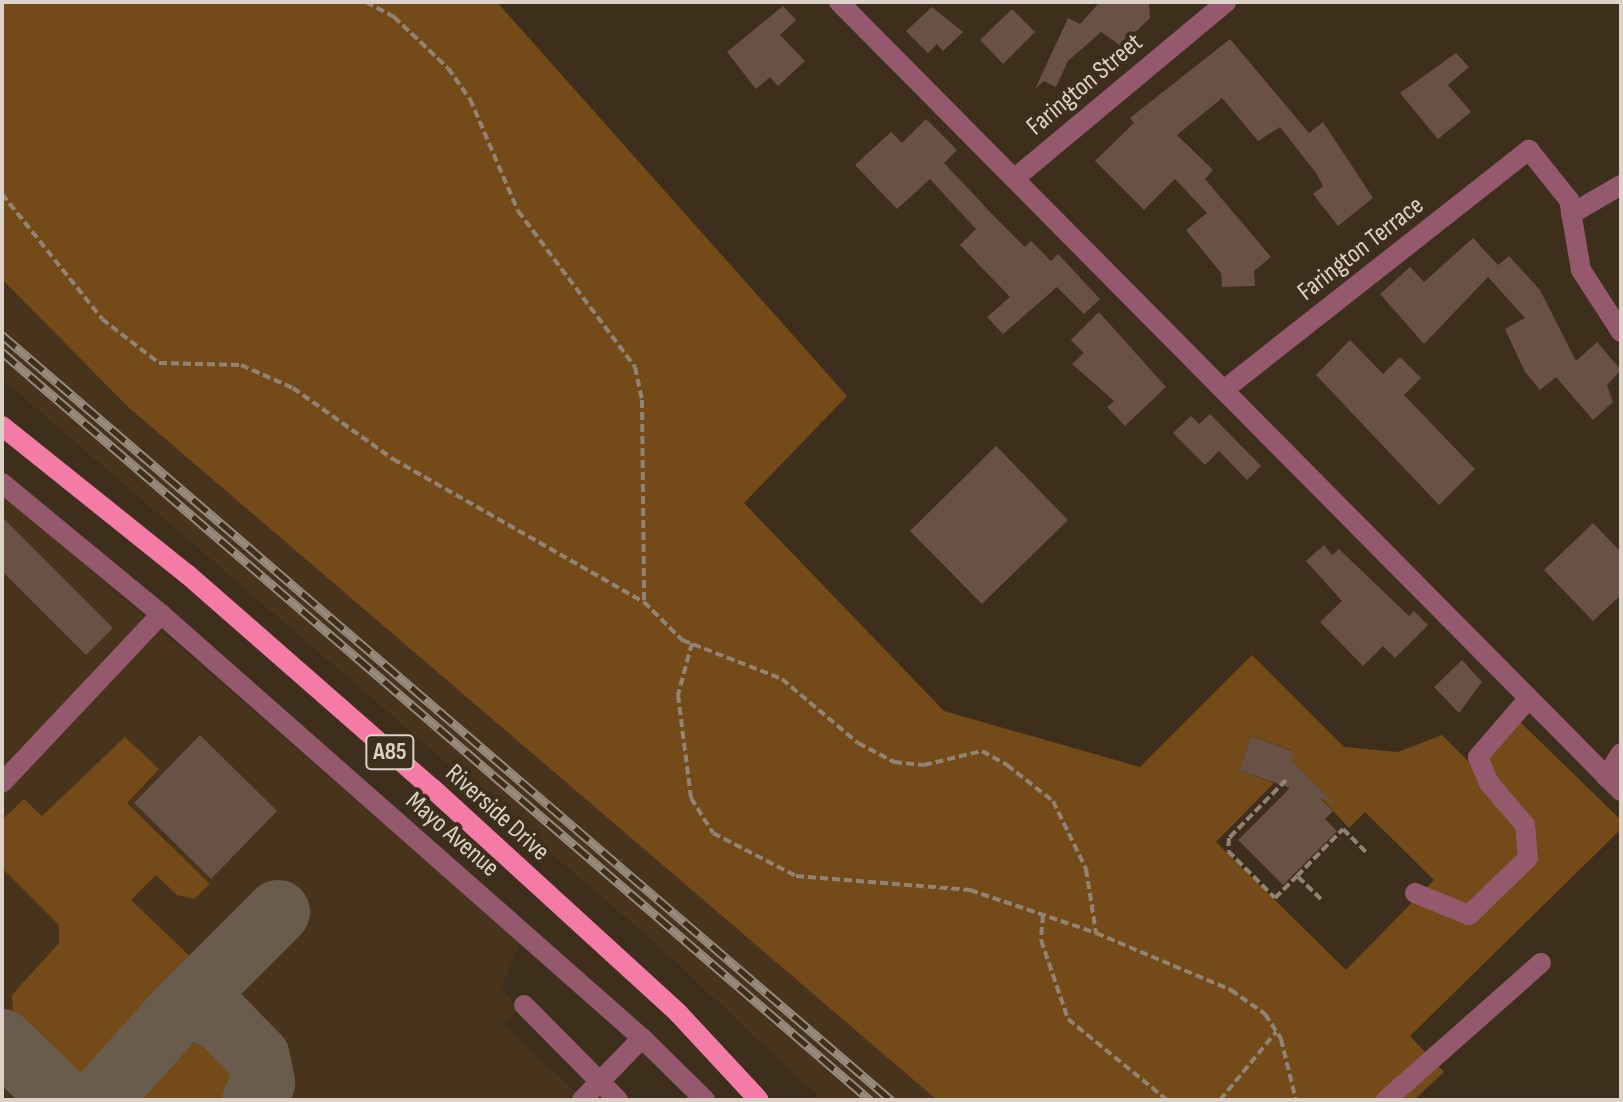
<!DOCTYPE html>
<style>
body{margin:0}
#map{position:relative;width:1623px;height:1102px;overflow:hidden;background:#3e2e1c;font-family:"Sofia Sans Condensed",sans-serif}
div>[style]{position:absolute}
.built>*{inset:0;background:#48331c}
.green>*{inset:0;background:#744b18}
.taxiway>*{height:64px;margin:-32px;padding:0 32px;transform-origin:32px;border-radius:32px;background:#6a5c4c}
.building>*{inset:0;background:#6a5146}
.path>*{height:4px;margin-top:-2px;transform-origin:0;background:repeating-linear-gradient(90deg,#918475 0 8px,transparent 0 12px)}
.minor>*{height:20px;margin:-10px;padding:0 10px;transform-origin:10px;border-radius:10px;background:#94596c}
.major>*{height:20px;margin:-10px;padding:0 10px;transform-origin:10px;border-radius:10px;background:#f47ba6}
.rail>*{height:9px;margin-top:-4.5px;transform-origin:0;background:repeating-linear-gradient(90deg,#3e2e1c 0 18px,#978b7d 0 36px);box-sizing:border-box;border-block:2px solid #978b7d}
span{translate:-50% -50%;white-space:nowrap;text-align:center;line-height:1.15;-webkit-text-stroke:8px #3e2e1c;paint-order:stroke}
.shield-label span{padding:2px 6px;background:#3e2e1c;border:2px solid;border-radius:6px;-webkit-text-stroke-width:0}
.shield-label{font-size:24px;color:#dcd2c7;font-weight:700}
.street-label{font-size:26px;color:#dcd2c7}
.frame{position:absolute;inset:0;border:4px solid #dcd2c7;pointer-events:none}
</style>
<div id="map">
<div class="built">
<i style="clip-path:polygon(2px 279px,127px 406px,937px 1100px,822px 1100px,654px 942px,2px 379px)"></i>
<i style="clip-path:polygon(2px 493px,520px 942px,502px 987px,517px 1010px,505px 1025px,583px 1100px,2px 1100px)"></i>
</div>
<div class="green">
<i style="clip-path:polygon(evenodd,2px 2px,497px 2px,847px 396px,744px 503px,944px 711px,1140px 767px,1252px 655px,1344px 747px,1398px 752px,1442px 735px,1470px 763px,1516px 718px,1621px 820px,1621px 829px,1410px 1036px,1444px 1072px,1414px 1100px,937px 1100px,127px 406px,2px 279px,2px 2px,1251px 736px,1291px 750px,1287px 761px,1349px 828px,1365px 812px,1434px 880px,1346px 970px,1216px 842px,1274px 783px,1239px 770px,1251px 736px)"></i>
<i style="clip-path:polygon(125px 737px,159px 769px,127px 803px,210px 884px,194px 899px,177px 895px,156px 875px,131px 900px,198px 964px,99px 1069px,58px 1076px,14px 1034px,12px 995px,59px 943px,59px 925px,2px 868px,2px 820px,24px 799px,42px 816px)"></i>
<i style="clip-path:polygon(196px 1043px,232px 1060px,237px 1100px,136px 1100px,182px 1047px)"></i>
</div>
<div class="taxiway">
<i style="left:177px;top:1013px;width:143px;rotate:-45deg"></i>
<i style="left:2px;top:1041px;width:85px;rotate:44deg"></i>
<i style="left:99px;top:1100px;width:117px;rotate:-48.1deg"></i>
<i style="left:177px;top:1013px;width:19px;rotate:-12deg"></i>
<i style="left:196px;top:1009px;width:26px;rotate:21deg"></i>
<i style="left:220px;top:1018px;width:54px;rotate:45.7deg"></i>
<i style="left:258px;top:1057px;width:26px;rotate:79deg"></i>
<i style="left:263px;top:1083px;width:19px;rotate:118deg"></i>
</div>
<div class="building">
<i style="clip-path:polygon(1100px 2px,1149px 2px,1150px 18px,1121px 46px,1101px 32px,1068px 61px,1056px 87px,1044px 81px,1035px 89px,1068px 18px,1080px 24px)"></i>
<i style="clip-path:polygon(783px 6px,796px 20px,780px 35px,805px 61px,778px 86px,770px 77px,756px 89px,727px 52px)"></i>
<i style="clip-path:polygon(932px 7px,963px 32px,943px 51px,937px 44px,928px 53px,906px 31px)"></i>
<i style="clip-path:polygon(1012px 9px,1035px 32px,1003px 64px,980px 40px)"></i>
<i style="clip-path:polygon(1230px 39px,1309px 133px,1323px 122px,1373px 198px,1338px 226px,1313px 194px,1323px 186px,1316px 173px,1280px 127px,1258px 141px,1222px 98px,1177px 135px,1213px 170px,1205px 179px,1271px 257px,1254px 271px,1255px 286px,1222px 287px,1221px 273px,1186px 230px,1207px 213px,1175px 179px,1144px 210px,1095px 161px,1134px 123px,1130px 118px)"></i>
<i style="clip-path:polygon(1456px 53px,1469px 67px,1448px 85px,1471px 112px,1438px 139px,1400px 93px)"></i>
<i style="clip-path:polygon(926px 119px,957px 150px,944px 163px,992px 214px,1025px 247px,1031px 241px,1051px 261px,1058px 254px,1100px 299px,1084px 314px,1057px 287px,1003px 334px,987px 317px,1010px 297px,960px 245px,976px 229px,930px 179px,897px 209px,855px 165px,891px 132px,902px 143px)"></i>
<i style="clip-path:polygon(1473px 238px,1498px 265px,1509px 256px,1540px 290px,1576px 361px,1597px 342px,1621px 370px,1607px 385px,1613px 402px,1593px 420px,1556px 377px,1540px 390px,1525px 372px,1505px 329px,1525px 318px,1488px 277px,1424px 344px,1380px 294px,1410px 267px,1424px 282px)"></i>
<i style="clip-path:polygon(1099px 312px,1166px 387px,1125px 426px,1107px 407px,1114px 401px,1072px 364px,1084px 353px,1071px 340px)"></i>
<i style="clip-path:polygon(1350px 340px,1383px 374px,1400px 357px,1421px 378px,1404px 395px,1475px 469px,1439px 505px,1316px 375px)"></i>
<i style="clip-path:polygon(1210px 414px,1261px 466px,1247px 480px,1219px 451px,1205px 465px,1173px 433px,1191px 416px,1199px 424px)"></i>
<i style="clip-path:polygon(996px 446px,1068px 520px,982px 604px,910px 531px)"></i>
<i style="clip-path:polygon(2px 517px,113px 628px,86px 655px,2px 571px)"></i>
<i style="clip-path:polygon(1593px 523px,1621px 552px,1621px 595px,1593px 621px,1544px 570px)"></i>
<i style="clip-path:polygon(1324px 545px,1332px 555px,1339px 549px,1409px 616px,1414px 611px,1428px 625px,1395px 658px,1383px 646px,1363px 666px,1320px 622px,1342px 601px,1306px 561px)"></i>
<i style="clip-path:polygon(1462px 660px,1482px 682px,1459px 713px,1434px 687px)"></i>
<i style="clip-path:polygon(200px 735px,277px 811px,211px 879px,134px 803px)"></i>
<i style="clip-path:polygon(1251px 736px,1295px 752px,1291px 760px,1334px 803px,1320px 798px,1333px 811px,1325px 819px,1337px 831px,1283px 885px,1238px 840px,1290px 788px,1239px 770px)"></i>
</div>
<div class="path">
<i style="left:366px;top:2px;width:32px;rotate:28deg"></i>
<i style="left:394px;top:17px;width:74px;rotate:43.4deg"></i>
<i style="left:448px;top:68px;width:38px;rotate:55deg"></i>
<i style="left:470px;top:99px;width:122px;rotate:66.8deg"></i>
<i style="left:518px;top:211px;width:195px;rotate:53.1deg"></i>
<i style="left:635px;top:367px;width:34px;rotate:78deg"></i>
<i style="left:642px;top:400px;width:202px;rotate:89.4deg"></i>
<i style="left:2px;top:194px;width:160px;rotate:51.3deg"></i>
<i style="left:102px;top:319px;width:72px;rotate:37.7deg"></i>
<i style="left:159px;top:363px;width:82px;rotate:1.4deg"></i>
<i style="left:241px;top:365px;width:57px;rotate:23.9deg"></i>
<i style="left:293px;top:388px;width:123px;rotate:35.4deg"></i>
<i style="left:393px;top:459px;width:289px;rotate:29.7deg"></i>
<i style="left:644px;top:602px;width:54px;rotate:45deg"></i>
<i style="left:682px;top:640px;width:107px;rotate:21.3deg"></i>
<i style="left:782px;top:679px;width:99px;rotate:40.1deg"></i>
<i style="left:858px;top:743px;width:41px;rotate:27.8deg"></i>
<i style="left:894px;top:762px;width:30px;rotate:6deg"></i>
<i style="left:924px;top:765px;width:60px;rotate:-13.6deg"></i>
<i style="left:982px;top:751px;width:29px;rotate:29deg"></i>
<i style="left:1007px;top:765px;width:58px;rotate:38deg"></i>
<i style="left:1053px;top:801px;width:76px;rotate:64.1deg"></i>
<i style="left:1086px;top:869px;width:65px;rotate:81.1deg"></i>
<i style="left:692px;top:643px;width:54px;rotate:105.1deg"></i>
<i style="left:678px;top:695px;width:104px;rotate:82.8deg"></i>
<i style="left:691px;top:798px;width:41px;rotate:57.8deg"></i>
<i style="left:713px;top:833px;width:93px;rotate:27.4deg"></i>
<i style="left:796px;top:876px;width:175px;rotate:4.6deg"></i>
<i style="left:970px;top:890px;width:133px;rotate:18.8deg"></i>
<i style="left:1096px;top:933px;width:147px;rotate:22.9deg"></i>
<i style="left:1231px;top:990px;width:42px;rotate:35.2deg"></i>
<i style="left:1265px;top:1014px;width:30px;rotate:57deg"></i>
<i style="left:1281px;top:1039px;width:63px;rotate:76.2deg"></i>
<i style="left:1286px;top:780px;width:81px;rotate:134.5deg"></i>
<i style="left:1229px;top:838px;width:13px;rotate:94deg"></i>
<i style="left:1228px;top:851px;width:66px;rotate:45deg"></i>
<i style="left:1275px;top:898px;width:31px;rotate:-45deg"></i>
<i style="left:1321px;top:899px;width:33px;rotate:-136deg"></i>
<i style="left:1297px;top:876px;width:66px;rotate:-45.6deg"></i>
<i style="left:1343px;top:829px;width:34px;rotate:45deg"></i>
<i style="left:1043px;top:915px;width:25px;rotate:95deg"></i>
<i style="left:1041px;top:940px;width:83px;rotate:71.1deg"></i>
<i style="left:1068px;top:1019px;width:128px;rotate:39.3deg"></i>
<i style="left:1220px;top:1100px;width:88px;rotate:-50.5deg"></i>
</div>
<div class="minor">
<i style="left:839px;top:2px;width:1111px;rotate:45.26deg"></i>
<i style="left:1015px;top:178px;width:275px;rotate:-39.8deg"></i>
<i style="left:1571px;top:214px;width:58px;rotate:-30.1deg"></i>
<i style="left:1225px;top:389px;width:387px;rotate:-38.2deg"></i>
<i style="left:1529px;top:150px;width:64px;rotate:51.3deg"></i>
<i style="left:1569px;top:200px;width:71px;rotate:80.3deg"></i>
<i style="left:1581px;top:270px;width:74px;rotate:57.2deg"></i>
<i style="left:2px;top:483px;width:206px;rotate:39.5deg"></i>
<i style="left:161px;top:614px;width:641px;rotate:41.4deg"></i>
<i style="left:642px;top:1038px;width:88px;rotate:44.5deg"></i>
<i style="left:1606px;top:777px;width:28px;rotate:-58deg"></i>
<i style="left:2px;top:783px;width:232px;rotate:-46.7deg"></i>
<i style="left:1415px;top:893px;width:58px;rotate:22.2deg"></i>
<i style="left:1469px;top:915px;width:82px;rotate:-44deg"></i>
<i style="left:1528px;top:858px;width:33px;rotate:-95deg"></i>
<i style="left:1525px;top:825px;width:55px;rotate:-130.6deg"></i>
<i style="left:1489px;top:783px;width:28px;rotate:-113deg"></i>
<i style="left:1478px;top:757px;width:78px;rotate:-49.2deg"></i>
<i style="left:524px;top:1005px;width:134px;rotate:45.3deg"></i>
<i style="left:582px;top:1100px;width:86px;rotate:-45.9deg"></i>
<i style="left:1386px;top:1100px;width:207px;rotate:-41.5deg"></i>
</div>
<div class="major">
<i style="left:2px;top:426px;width:237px;rotate:38.7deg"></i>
<i style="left:187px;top:574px;width:327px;rotate:41.2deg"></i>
<i style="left:433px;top:789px;width:333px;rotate:42.4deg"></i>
<i style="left:679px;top:1014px;width:117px;rotate:47.1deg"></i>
</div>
<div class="rail">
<i style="left:2px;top:335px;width:1173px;rotate:40.71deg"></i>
<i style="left:2px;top:352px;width:1146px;rotate:40.75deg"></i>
</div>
<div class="shield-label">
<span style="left:390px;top:752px">A85</span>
</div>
<div class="street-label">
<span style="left:1085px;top:85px;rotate:-40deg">Farington Street</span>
<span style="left:1361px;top:249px;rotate:-38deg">Farington Terrace</span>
<span style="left:497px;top:813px;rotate:42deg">Riverside Drive</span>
<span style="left:452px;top:835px;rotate:41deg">Mayo Avenue</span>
</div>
<div class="frame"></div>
</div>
